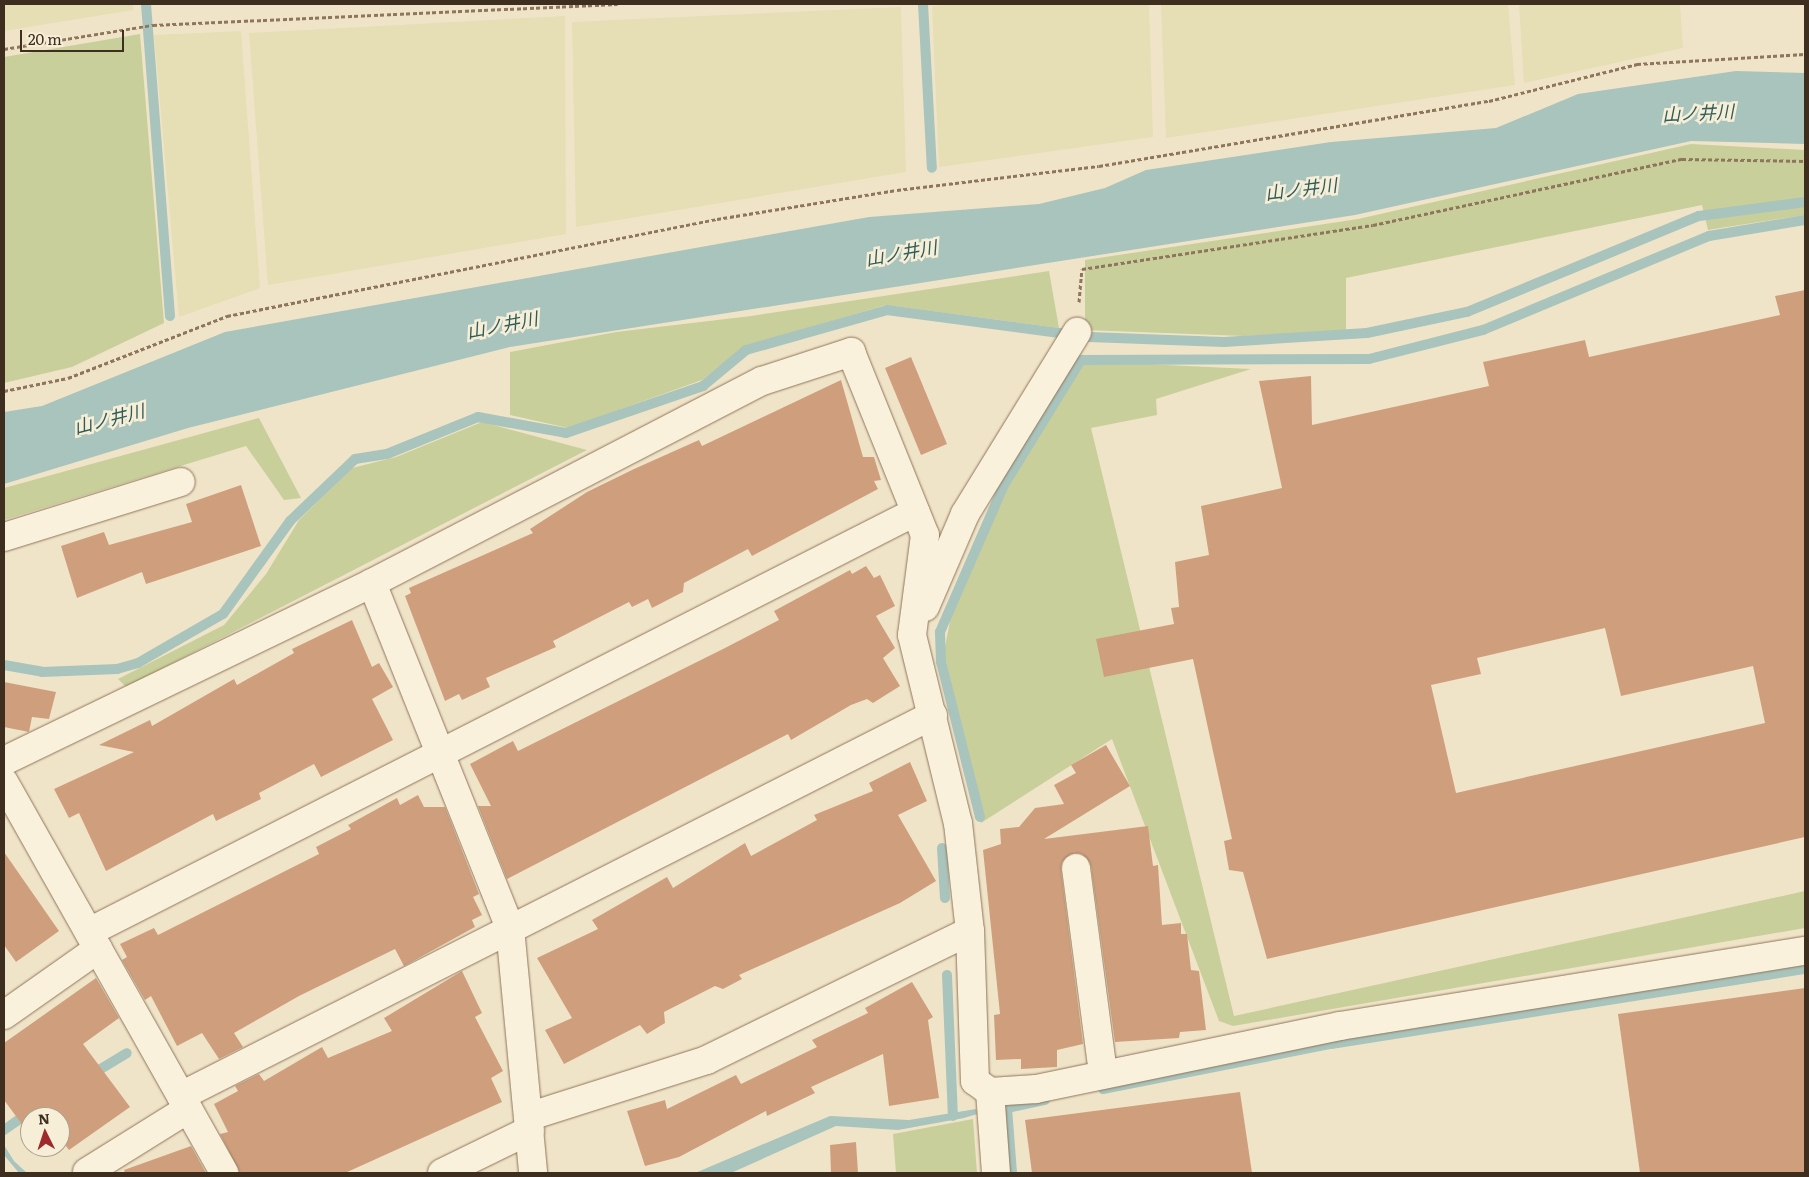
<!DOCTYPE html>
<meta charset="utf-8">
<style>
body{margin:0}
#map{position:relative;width:1809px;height:1177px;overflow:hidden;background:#f0e4c8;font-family:Literata,"Noto Sans JP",serif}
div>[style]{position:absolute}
.farmland>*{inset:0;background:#e6deb5}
.green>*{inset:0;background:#c9cf9b}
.water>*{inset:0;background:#a9c4bc}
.stream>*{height:10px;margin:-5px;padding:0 5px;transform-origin:5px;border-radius:5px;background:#a9c4bc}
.building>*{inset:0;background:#cf9f7d}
.path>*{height:3px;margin-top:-1.5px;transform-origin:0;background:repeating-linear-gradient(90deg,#8d765c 0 4px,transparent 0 6.5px)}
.roads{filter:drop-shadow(0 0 1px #8d765c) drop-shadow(0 0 1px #8d765c)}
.minor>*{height:28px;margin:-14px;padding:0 14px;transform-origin:14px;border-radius:14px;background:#faf1dc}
span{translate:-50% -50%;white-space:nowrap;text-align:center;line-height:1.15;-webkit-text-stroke:5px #f7eed8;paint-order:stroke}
.water-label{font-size:18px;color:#2f5d5a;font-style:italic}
.frame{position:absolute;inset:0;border:5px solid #3d2e20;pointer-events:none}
.north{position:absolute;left:20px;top:1107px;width:50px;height:50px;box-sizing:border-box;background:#f7eed8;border:1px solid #ada18e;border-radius:50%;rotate:356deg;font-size:14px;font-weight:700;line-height:20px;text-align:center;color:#3d2e20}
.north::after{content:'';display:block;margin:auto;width:18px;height:22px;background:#9e2a2b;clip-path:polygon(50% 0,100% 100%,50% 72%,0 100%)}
.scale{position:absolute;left:20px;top:30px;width:104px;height:22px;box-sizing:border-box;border:2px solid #3d2e20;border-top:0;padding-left:6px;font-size:15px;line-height:18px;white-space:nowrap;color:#3d2e20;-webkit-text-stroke:4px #f7eed8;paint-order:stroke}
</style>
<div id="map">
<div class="farmland">
<i style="clip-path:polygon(4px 4px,133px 4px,133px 10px,4px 31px)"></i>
<i style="clip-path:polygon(951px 4px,1149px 4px,1153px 137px,939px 167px,932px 6px)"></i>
<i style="clip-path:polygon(1161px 4px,1508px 4px,1515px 85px,1166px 138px)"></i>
<i style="clip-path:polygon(1519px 4px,1680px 4px,1683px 48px,1524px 83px)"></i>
<i style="clip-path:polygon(901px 7px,906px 172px,576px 227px,572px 22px)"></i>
<i style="clip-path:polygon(565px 16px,566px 234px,268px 285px,249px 33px)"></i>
<i style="clip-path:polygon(241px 31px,260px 288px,179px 317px,154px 35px)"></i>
</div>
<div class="green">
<i style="clip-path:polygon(140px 34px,164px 323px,72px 367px,4px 383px,4px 57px)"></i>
<i style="clip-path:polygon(1691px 144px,1805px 150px,1805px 215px,1708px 230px,1702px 205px,1346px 278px,1346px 331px,1243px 336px,1085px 330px,1085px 260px,1358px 219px)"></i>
<i style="clip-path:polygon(1049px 271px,1059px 328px,886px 305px,746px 346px,702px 380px,568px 428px,510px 415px,510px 352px,616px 332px,751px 316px)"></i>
<i style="clip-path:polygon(1083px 361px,1251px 369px,1156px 399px,1157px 415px,1091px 428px,1234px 1016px,1805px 891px,1805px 928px,1233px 1026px,1219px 1021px,1112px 739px,981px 823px,944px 652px,954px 601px,1012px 476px)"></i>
<i style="clip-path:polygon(259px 418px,301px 498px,284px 500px,246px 446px,4px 520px,4px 488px)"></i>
<i style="clip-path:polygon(482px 422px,587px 450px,126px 687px,118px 679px,224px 625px,266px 574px,299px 520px,352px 468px,396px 457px)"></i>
<i style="clip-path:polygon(973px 1119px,977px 1173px,896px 1173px,893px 1134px)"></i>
</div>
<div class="water">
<i style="clip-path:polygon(1736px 71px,1805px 73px,1805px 144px,1691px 141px,1355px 215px,510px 347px,188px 428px,4px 484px,4px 412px,42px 406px,225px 332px,869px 217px,1039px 204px,1105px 188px,1146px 170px,1331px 142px,1496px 128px,1578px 94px)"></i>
<i style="clip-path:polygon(976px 1109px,977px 1114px,964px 1118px,898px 1130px,836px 1126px,731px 1173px,695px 1173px,830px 1116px,909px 1120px)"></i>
<i style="clip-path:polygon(4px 1145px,14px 1161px,27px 1173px,19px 1173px,4px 1155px)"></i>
</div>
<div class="stream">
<i style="left:146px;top:4px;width:313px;rotate:85.6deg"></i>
<i style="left:923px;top:4px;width:164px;rotate:86.9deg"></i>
<i style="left:4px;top:665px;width:39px;rotate:10deg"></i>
<i style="left:42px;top:672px;width:75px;rotate:-2.3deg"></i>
<i style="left:117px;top:669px;width:22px;rotate:-16deg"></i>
<i style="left:138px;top:663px;width:98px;rotate:-30deg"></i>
<i style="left:223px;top:614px;width:115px;rotate:-54.2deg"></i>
<i style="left:290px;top:521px;width:90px;rotate:-43.6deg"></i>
<i style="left:355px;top:459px;width:32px;rotate:-9deg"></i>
<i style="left:387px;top:454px;width:98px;rotate:-22.1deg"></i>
<i style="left:478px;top:417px;width:89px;rotate:10.3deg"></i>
<i style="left:566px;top:433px;width:145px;rotate:-18.9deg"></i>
<i style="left:703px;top:386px;width:56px;rotate:-39.9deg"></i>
<i style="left:746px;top:350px;width:147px;rotate:-15.8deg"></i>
<i style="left:887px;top:310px;width:204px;rotate:7.6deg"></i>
<i style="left:1089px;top:337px;width:135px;rotate:2.1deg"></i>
<i style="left:1224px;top:342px;width:143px;rotate:-3.6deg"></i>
<i style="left:1367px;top:333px;width:102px;rotate:-11.9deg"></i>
<i style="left:1467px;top:312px;width:251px;rotate:-22.5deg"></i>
<i style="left:1699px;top:216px;width:107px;rotate:-7.5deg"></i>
<i style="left:980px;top:817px;width:160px;rotate:-104.1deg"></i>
<i style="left:941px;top:662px;width:30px;rotate:-92deg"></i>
<i style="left:940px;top:632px;width:160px;rotate:-66.5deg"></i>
<i style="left:1004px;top:485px;width:147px;rotate:-58.4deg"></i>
<i style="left:1081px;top:360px;width:288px;rotate:-0.2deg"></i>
<i style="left:1369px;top:359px;width:118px;rotate:-14.3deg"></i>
<i style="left:1483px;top:330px;width:245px;rotate:-22.6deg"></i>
<i style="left:1709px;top:236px;width:97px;rotate:-9.5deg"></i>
<i style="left:942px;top:848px;width:50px;rotate:86.6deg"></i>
<i style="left:947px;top:975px;width:141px;rotate:87.6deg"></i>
<i style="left:89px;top:1076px;width:44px;rotate:-31.2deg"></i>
<i style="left:1103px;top:1089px;width:232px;rotate:-11.2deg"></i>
<i style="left:1331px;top:1044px;width:480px;rotate:-9deg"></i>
<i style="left:4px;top:1130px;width:32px;rotate:-35deg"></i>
<i style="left:1012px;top:1173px;width:65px;rotate:-94.4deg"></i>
<i style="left:1007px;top:1108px;width:39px;rotate:-12deg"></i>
</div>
<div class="building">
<i style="clip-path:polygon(evenodd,1805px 290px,1805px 837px,1267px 959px,1243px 872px,1229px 870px,1224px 841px,1232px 839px,1193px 659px,1104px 677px,1096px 639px,1174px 624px,1171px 608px,1179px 607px,1175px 562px,1209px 555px,1201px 506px,1282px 488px,1259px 381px,1311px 376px,1312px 425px,1489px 386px,1483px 362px,1585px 340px,1589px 357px,1780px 315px,1775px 296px,1805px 290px,1605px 628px,1621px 696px,1753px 666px,1765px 723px,1456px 793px,1431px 685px,1481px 674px,1477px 658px,1605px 628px)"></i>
<i style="clip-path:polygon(911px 357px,947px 444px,921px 455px,885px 368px)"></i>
<i style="clip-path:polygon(841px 380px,863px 457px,874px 457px,881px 480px,874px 481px,878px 489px,752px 556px,748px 549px,684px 583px,683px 592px,652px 608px,648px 599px,632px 607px,629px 602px,553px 641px,556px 647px,486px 678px,490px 687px,462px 700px,459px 694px,445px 701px,405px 596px,411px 593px,409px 588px,533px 533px,530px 529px,587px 492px,634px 469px,699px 440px,702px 446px)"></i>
<i style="clip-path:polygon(241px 485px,261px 546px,146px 584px,142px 572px,77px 598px,61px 546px,104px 532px,109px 545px,192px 522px,186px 504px)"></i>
<i style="clip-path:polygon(866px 566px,874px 578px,880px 575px,895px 606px,876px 616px,895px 648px,883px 658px,900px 686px,873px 703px,867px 699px,851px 705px,791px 740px,788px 734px,507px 879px,478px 806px,491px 806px,470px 764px,513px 741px,518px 751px,723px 649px,779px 620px,774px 611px,850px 570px,852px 574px)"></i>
<i style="clip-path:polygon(352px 620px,372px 667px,379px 663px,393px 687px,372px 699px,393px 740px,321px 777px,314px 764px,259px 793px,261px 799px,216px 821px,213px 814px,106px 871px,79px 813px,69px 818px,54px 789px,134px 752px,99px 745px,150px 720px,152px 726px,234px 679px,237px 685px,294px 653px,292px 649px)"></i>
<i style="clip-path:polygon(4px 682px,56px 692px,49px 719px,32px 717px,29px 732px,4px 727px)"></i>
<i style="clip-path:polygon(1106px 745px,1130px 786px,1044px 839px,1148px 826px,1153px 866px,1158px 865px,1162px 925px,1181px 923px,1181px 934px,1187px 934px,1191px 970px,1199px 971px,1206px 1030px,1180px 1032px,1179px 1038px,1115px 1042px,1091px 866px,1082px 854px,1074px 853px,1062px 862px,1061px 870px,1083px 1044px,1057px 1050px,1057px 1067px,1021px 1069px,1021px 1059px,996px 1060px,994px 1015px,1000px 1014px,983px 850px,1001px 844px,1000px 829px,1019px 827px,1035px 808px,1064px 804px,1054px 785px,1076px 773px,1071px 765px)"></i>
<i style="clip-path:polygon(910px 762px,927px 801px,898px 815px,936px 881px,900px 903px,739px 975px,742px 979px,723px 989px,715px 986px,664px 1012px,665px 1023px,647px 1034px,640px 1025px,564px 1064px,545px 1030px,572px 1018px,537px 958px,598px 929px,592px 920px,667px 877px,673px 888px,745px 843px,751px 856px,817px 820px,814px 815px,873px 791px,869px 783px)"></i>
<i style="clip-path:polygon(418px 795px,424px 807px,445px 807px,479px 894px,473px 897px,482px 915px,472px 920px,475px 927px,404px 966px,395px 949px,299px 996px,234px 1033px,243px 1047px,219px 1059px,202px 1033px,177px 1046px,151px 996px,145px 1000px,122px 960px,127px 957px,120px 944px,154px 928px,158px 935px,319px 854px,316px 847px,351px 829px,348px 825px,397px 798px,400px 805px)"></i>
<i style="clip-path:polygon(4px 852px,59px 931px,16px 962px,4px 945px)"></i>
<i style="clip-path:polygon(462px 971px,482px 1013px,475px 1017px,503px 1071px,491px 1078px,502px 1102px,345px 1173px,240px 1173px,220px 1134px,228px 1132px,214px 1104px,238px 1091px,235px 1086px,259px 1074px,264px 1081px,322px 1047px,328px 1058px,392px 1031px,384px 1018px)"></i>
<i style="clip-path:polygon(96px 978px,119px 1018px,83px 1044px,130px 1107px,69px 1150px,60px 1138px,60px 1117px,30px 1117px,30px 1135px,4px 1100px,4px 1043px)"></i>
<i style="clip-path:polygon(912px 982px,933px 1017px,928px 1020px,939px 1098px,889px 1106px,883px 1054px,811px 1087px,815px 1093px,767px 1116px,766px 1111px,679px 1157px,645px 1166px,627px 1111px,665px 1100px,667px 1109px,736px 1075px,741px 1084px,817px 1047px,812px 1040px,868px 1013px,865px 1008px)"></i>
<i style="clip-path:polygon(1805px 988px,1805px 1173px,1640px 1173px,1618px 1014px)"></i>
<i style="clip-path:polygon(1240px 1092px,1252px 1173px,1032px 1173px,1025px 1120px)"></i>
<i style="clip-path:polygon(856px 1142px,858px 1173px,831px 1173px,830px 1145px)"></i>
<i style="clip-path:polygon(191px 1146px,206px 1173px,125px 1173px,124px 1170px)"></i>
</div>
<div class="path">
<i style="left:4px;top:49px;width:151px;rotate:-9.2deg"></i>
<i style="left:153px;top:25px;width:465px;rotate:-2.6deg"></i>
<i style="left:1079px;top:302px;width:33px;rotate:-85deg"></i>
<i style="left:1082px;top:269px;width:294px;rotate:-8.6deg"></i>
<i style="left:1373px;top:225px;width:316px;rotate:-12.1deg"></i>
<i style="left:1682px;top:159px;width:123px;rotate:0.9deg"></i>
<i style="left:4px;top:391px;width:65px;rotate:-11.5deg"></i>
<i style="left:68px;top:378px;width:171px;rotate:-21.3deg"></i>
<i style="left:227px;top:316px;width:500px;rotate:-11.2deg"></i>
<i style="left:717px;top:219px;width:182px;rotate:-9.2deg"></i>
<i style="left:897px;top:190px;width:203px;rotate:-6.8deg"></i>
<i style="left:1099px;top:166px;width:395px;rotate:-9.5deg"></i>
<i style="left:1489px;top:101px;width:153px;rotate:-14deg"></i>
<i style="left:1637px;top:64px;width:168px;rotate:-3.4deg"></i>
</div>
<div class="roads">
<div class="minor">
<i style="left:4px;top:537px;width:185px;rotate:-17.3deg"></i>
<i style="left:372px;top:583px;width:372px;rotate:68.2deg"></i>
<i style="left:510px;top:928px;width:246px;rotate:84.6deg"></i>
<i style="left:925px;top:607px;width:101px;rotate:-66.7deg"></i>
<i style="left:965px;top:514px;width:214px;rotate:-58.4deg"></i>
<i style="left:4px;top:761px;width:409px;rotate:-25.8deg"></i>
<i style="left:372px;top:583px;width:439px;rotate:-27.4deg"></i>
<i style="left:762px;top:381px;width:94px;rotate:-18deg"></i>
<i style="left:851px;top:352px;width:197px;rotate:68deg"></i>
<i style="left:925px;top:535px;width:101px;rotate:97.4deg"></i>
<i style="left:912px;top:635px;width:194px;rotate:76.3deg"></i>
<i style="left:958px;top:823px;width:109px;rotate:83.7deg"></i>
<i style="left:970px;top:931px;width:293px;rotate:153.9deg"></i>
<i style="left:707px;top:1060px;width:186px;rotate:162.4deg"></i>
<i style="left:4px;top:782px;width:449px;rotate:60.6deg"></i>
<i style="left:1076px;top:868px;width:208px;rotate:82.5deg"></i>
<i style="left:970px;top:931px;width:150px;rotate:88.1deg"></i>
<i style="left:975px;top:1081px;width:19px;rotate:36deg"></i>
<i style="left:89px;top:932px;width:927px;rotate:-26.95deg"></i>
<i style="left:4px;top:1015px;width:115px;rotate:-35.1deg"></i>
<i style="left:181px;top:1096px;width:843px;rotate:-26.87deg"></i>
<i style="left:87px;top:1172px;width:119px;rotate:-32deg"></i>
<i style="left:442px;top:1173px;width:98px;rotate:-26deg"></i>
<i style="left:996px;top:1173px;width:81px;rotate:-94.2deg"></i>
<i style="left:990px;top:1092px;width:46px;rotate:-3.7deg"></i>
<i style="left:1036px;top:1089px;width:310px;rotate:-11.7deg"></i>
<i style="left:1340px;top:1026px;width:471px;rotate:-9.2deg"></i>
</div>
</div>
<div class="water-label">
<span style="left:1698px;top:113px;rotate:-3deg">山ノ井川</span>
<span style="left:1301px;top:189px;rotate:-7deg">山ノ井川</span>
<span style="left:901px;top:253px;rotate:-10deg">山ノ井川</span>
<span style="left:502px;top:325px;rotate:-11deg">山ノ井川</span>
<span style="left:109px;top:419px;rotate:-14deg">山ノ井川</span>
</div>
<div class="frame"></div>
<div class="north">N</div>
<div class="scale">20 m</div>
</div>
